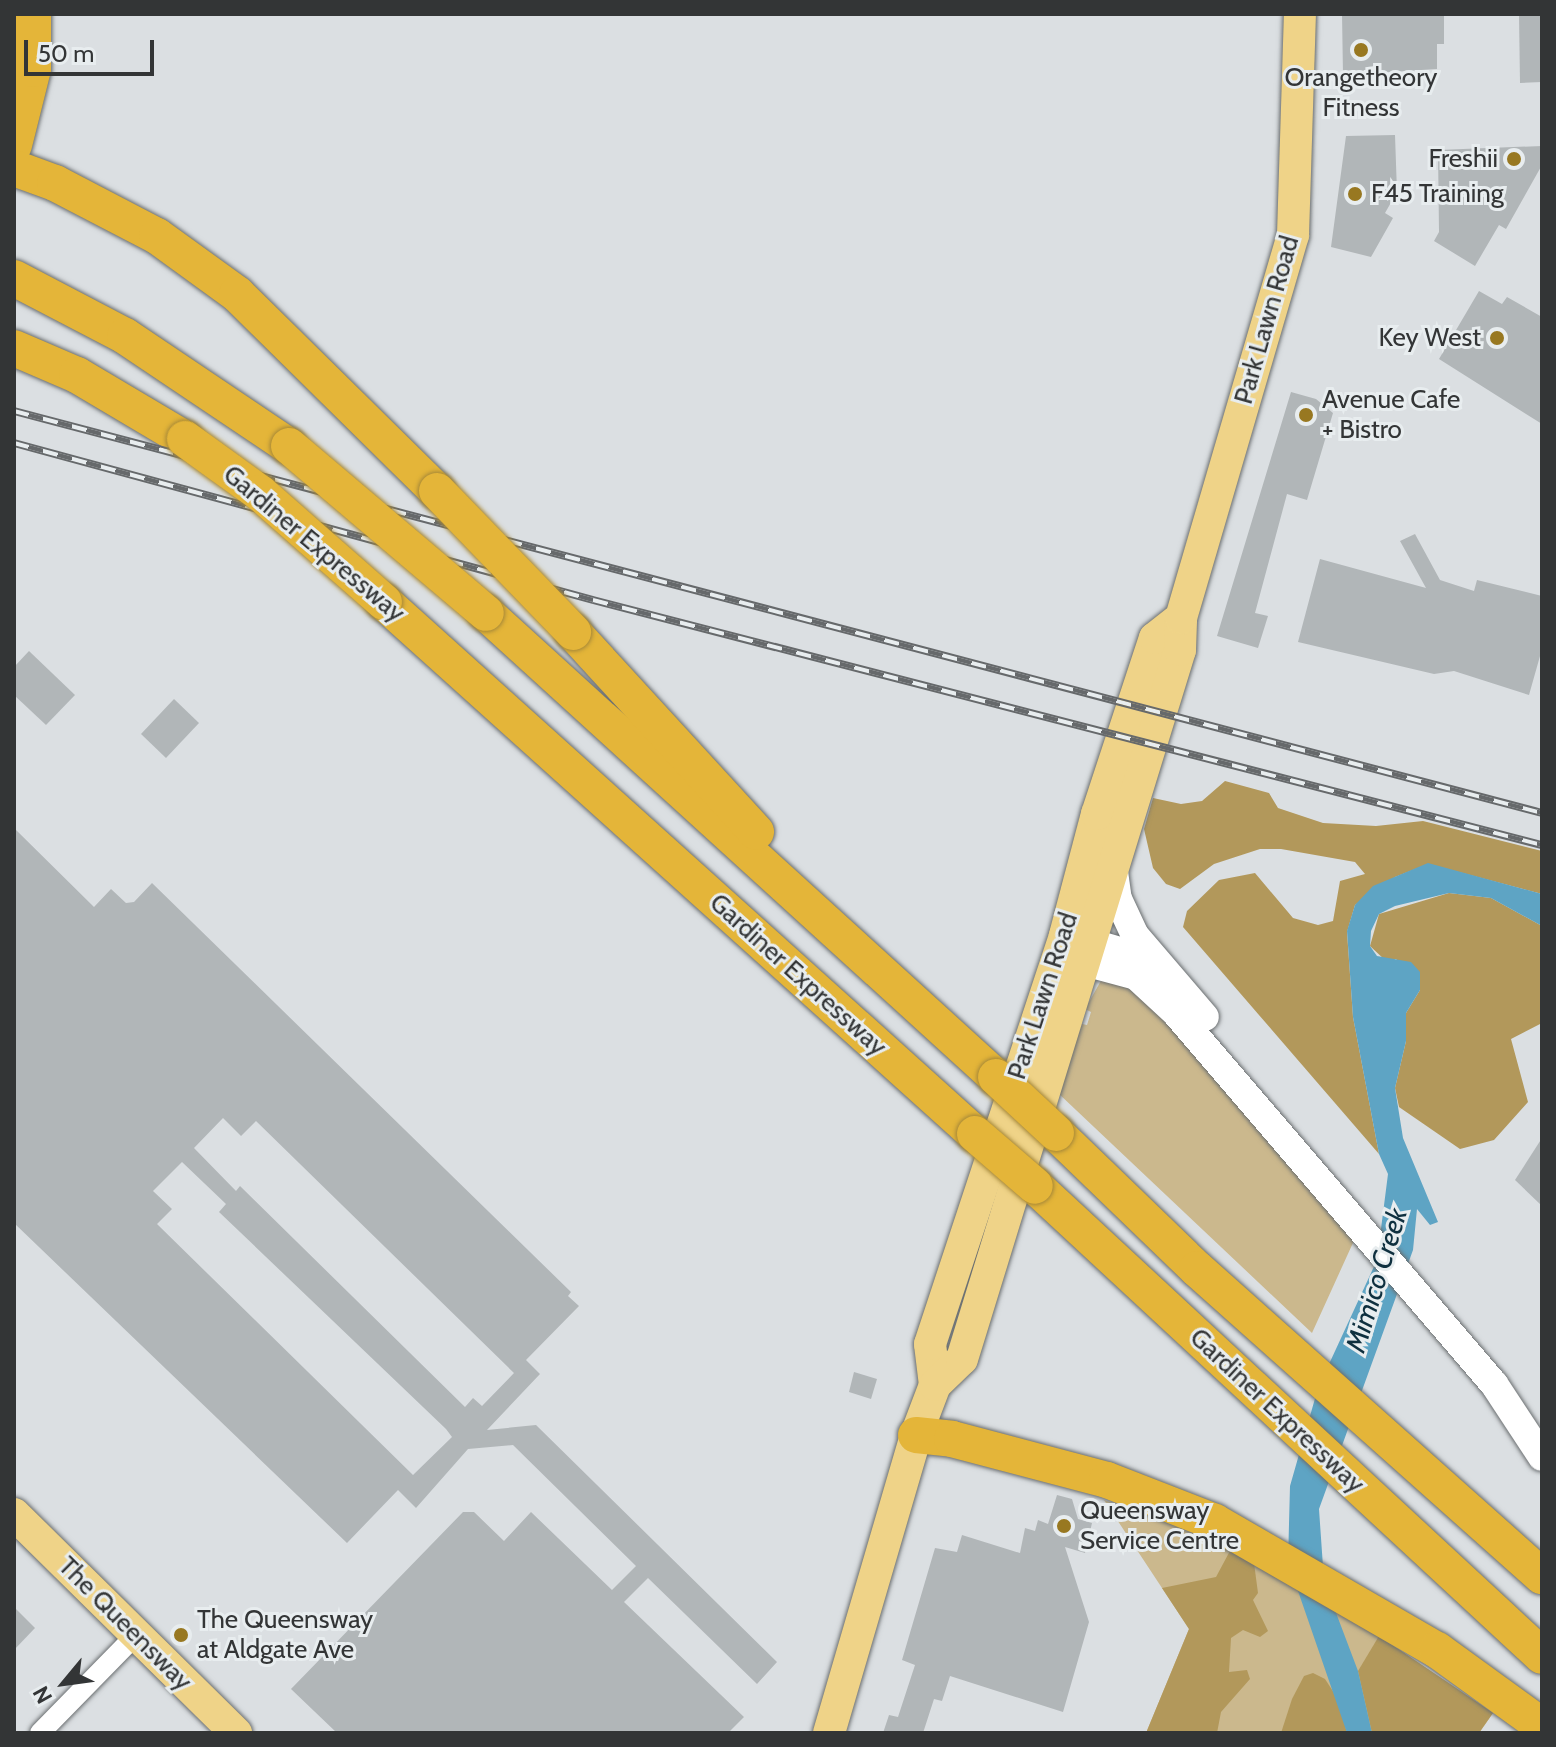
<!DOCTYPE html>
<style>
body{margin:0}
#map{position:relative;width:1556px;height:1747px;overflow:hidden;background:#dbdfe2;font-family:Cabin,sans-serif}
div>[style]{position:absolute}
.green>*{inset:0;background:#cbb88d}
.forest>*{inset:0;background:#b2985b}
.water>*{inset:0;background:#5ea4c4}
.building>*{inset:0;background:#b1b6b8}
.roads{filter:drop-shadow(0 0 2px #6a6e70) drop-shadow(0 0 2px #6a6e70)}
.street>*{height:20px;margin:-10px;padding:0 10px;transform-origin:10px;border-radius:10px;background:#fff}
.secondary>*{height:28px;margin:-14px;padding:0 14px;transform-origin:14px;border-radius:14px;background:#fff}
.primary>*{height:32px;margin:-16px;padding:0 16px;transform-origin:16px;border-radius:16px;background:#efd388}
.highway>*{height:36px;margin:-18px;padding:0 18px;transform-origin:18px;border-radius:18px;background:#e4b539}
.rail>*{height:8px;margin-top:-4px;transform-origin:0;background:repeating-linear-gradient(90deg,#e8edef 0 15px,#66696b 0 30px);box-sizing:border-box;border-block:2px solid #66696b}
.bridges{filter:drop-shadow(0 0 2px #a68838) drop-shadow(0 0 2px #a68838)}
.highway-bridge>*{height:36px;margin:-18px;padding:0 18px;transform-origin:18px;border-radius:18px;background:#e4b539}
.dots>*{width:22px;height:22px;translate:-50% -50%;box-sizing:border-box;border:4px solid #e8edef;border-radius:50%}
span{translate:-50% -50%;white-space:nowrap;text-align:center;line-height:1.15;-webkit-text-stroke:6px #e8edef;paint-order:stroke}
.poi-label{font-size:26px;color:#333536}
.right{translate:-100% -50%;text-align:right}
.left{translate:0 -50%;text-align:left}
.street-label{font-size:26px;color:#333536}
.water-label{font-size:28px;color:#0f303f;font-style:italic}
.frame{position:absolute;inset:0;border:16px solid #333536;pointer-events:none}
.north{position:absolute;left:24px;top:1643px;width:80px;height:80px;-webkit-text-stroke:6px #e8edef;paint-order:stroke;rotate:241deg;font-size:22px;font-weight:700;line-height:32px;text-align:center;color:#333536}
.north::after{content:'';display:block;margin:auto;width:28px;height:36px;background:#333536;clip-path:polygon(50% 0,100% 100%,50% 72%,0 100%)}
.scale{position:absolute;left:24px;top:40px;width:130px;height:36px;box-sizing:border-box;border:4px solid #333536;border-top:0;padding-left:10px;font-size:24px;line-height:28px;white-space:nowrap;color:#333536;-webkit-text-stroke:6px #e8edef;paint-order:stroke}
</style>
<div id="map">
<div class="green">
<i style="clip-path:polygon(1102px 979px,1138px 987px,1357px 1234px,1312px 1333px,1058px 1093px,1082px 1024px,1087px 1025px,1091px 1012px,1085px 1009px)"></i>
<i style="clip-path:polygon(1104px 1500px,1198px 1532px,1379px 1636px,1493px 1713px,1479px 1733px,1146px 1733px,1189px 1629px)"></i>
</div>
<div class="forest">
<i style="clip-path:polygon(1225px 781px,1269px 793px,1278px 808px,1323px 823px,1376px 826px,1423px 821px,1542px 851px,1542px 894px,1428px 864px,1395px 877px,1355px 905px,1347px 932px,1353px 1017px,1379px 1154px,1183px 927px,1187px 911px,1219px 880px,1255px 873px,1293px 918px,1318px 925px,1333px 921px,1340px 881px,1365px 874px,1355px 862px,1281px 849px,1260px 849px,1214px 864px,1180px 889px,1166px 884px,1153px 868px,1144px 829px,1153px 798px,1181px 804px,1202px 801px)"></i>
<i style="clip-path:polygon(1449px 893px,1491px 898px,1542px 926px,1542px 1023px,1511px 1039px,1528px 1102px,1494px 1140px,1460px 1149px,1399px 1107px,1395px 1088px,1406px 1041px,1406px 1013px,1420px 990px,1396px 959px,1386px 961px,1370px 946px,1379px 914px)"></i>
<i style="clip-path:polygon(1231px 1549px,1254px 1563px,1258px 1593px,1253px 1600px,1268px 1631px,1260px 1637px,1243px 1630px,1231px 1638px,1229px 1672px,1247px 1670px,1250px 1679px,1221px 1712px,1217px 1733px,1146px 1733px,1189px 1629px,1162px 1588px,1216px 1577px)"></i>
<i style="clip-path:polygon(1379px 1636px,1493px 1713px,1479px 1733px,1372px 1733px,1358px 1671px)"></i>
<i style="clip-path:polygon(1313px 1673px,1325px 1679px,1338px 1699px,1347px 1733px,1281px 1733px,1292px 1699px,1304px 1676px)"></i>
</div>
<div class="water">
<i style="clip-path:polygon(1428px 863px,1542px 894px,1542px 926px,1491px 898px,1449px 893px,1395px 906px,1379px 914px,1371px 931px,1370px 946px,1377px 956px,1411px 962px,1420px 972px,1420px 990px,1406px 1013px,1406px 1041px,1395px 1088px,1403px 1138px,1438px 1222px,1430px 1225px,1417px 1209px,1413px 1250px,1319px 1509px,1324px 1581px,1358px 1671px,1372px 1733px,1347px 1733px,1288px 1562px,1290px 1486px,1318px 1388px,1377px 1260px,1388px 1174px,1379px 1154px,1353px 1017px,1347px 931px,1355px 905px,1373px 886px)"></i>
</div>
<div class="building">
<i style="clip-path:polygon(1342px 14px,1444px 14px,1444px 44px,1437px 44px,1437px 69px,1343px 75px)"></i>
<i style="clip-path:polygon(1519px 14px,1542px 14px,1542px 82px,1520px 83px)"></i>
<i style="clip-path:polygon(1395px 135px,1397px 192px,1385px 213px,1393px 218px,1371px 257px,1331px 247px,1346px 136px)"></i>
<i style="clip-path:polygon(1542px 146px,1542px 165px,1506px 229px,1499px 225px,1475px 266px,1434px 241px,1439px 232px,1438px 150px)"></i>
<i style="clip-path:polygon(1479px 291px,1502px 304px,1507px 297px,1542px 317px,1542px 424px,1439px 359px)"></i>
<i style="clip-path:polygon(1291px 392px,1316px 399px,1333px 413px,1307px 500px,1287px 494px,1255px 613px,1268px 616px,1258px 648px,1217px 636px)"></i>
<i style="clip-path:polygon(1415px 534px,1440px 580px,1474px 591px,1477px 580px,1542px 596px,1542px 649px,1529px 695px,1454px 671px,1434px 674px,1298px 642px,1320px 559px,1426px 588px,1400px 541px)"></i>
<i style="clip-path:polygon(29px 651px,75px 695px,46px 725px,14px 695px,14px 667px)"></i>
<i style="clip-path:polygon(174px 699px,199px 723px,166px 758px,141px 734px)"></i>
<i style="clip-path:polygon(evenodd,14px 828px,94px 907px,111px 889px,126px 903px,134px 902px,152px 883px,571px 1292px,568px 1296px,579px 1306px,526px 1360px,540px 1374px,487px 1430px,536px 1425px,777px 1662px,757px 1684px,648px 1578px,624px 1602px,744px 1717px,728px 1733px,337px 1733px,291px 1689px,463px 1512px,474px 1512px,504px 1541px,531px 1512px,612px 1590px,636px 1566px,513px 1445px,468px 1449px,416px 1508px,398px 1490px,347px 1543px,14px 1223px,14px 828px,223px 1118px,241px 1136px,256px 1121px,514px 1373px,482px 1406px,473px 1398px,465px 1407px,240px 1186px,236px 1191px,194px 1148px,223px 1118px,14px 828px,182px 1162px,226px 1204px,219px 1212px,446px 1429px,452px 1437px,413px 1475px,157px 1224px,172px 1209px,153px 1191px,182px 1162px)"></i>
<i style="clip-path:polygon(1542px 1138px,1542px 1206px,1515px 1180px)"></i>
<i style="clip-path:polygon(854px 1372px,877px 1379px,871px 1399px,849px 1392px)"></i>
<i style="clip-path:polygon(1057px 1495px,1072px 1499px,1078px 1519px,1092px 1523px,1085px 1553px,1065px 1547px,1089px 1622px,1063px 1712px,950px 1676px,942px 1701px,934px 1699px,923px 1733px,883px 1733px,889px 1715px,898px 1717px,915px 1665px,902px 1660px,935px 1548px,957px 1552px,962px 1535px,1020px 1553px,1025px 1528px,1035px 1531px,1038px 1520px,1048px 1524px)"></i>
<i style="clip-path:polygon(14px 1607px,35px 1628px,14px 1650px)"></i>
</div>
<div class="roads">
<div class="street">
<i style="left:40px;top:1733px;width:137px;rotate:-45.6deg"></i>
</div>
<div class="secondary">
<i style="left:1114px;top:872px;width:27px;rotate:82deg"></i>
<i style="left:1118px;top:899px;width:38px;rotate:65deg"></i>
<i style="left:1134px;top:934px;width:109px;rotate:49.5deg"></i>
<i style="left:1068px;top:936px;width:61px;rotate:16.1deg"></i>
<i style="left:1127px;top:953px;width:33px;rotate:35deg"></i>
<i style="left:1062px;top:956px;width:77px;rotate:15.1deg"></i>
<i style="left:1136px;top:976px;width:53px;rotate:42.7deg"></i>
<i style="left:1175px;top:1012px;width:490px;rotate:49.4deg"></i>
<i style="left:1494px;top:1384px;width:87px;rotate:56.7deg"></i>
</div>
<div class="primary">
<i style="left:935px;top:1385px;width:41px;rotate:-97deg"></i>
<i style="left:930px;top:1344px;width:431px;rotate:-71.7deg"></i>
<i style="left:1065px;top:935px;width:125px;rotate:-75.2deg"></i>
<i style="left:1097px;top:814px;width:185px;rotate:-71.8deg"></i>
<i style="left:1155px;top:638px;width:33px;rotate:-38deg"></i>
<i style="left:14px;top:1514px;width:312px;rotate:44.6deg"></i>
<i style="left:829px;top:1733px;width:310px;rotate:-73.7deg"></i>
<i style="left:916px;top:1435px;width:53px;rotate:-69.2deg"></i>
<i style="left:935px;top:1385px;width:37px;rotate:-44deg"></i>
<i style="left:962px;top:1359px;width:742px;rotate:-72.91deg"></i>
<i style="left:1180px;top:650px;width:32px;rotate:-88deg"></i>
<i style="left:1181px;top:618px;width:399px;rotate:-73.7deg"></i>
<i style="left:1293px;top:235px;width:221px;rotate:-88.2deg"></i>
</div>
<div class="highway">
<i style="left:14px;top:145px;width:78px;rotate:-76deg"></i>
<i style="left:33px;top:69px;width:55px;rotate:-90deg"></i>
<i style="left:14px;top:168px;width:44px;rotate:20.1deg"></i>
<i style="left:55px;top:183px;width:115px;rotate:27.5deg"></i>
<i style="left:157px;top:236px;width:99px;rotate:35.9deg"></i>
<i style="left:237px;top:294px;width:281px;rotate:44.6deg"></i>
<i style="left:14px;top:278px;width:125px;rotate:27.6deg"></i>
<i style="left:125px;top:336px;width:197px;rotate:33.9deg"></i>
<i style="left:14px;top:348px;width:69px;rotate:23.2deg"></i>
<i style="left:77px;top:375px;width:126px;rotate:30.7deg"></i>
<i style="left:384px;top:602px;width:795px;rotate:41.99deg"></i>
<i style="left:486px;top:613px;width:689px;rotate:42.3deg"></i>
<i style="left:573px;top:632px;width:271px;rotate:47.5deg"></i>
<i style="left:1056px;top:1133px;width:196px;rotate:44deg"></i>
<i style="left:1197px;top:1269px;width:462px;rotate:41.7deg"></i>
<i style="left:1035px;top:1186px;width:691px;rotate:42.83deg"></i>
<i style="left:916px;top:1435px;width:36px;rotate:6deg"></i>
<i style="left:952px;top:1439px;width:160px;rotate:14.8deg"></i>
<i style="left:1107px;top:1480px;width:116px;rotate:21.3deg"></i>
<i style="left:1215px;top:1522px;width:256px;rotate:30deg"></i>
<i style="left:1437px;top:1650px;width:130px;rotate:35.9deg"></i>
</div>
</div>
<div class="rail">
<i style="left:14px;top:411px;width:1580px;rotate:14.74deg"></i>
<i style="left:14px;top:443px;width:600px;rotate:15.17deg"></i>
<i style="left:593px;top:600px;width:980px;rotate:14.48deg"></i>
</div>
<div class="bridges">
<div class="highway-bridge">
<i style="left:185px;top:439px;width:92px;rotate:35.8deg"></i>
<i style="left:260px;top:493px;width:165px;rotate:41.3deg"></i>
<i style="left:289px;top:446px;width:258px;rotate:40.3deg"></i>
<i style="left:437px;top:491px;width:196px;rotate:46deg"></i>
<i style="left:996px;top:1077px;width:82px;rotate:43deg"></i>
<i style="left:975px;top:1134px;width:79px;rotate:40.9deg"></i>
</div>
</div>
<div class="dots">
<i style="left:1361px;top:50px;background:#987821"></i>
<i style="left:1514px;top:159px;background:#987821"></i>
<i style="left:1355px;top:194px;background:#987821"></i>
<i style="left:1497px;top:338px;background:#987821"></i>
<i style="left:1306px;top:415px;background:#987821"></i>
<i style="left:1064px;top:1526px;background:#987821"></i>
<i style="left:181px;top:1635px;background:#987821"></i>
</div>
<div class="poi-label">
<span style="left:1361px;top:93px">Orangetheory<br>Fitness</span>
<span class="right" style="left:1498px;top:159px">Freshii</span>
<span class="left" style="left:1371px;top:194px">F45 Training</span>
<span class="right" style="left:1481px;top:338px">Key West</span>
<span class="left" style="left:1322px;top:415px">Avenue Cafe<br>+ Bistro</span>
<span class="left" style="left:1080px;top:1526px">Queensway<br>Service Centre</span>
<span class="left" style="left:197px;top:1635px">The Queensway<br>at Aldgate Ave</span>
</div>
<div class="street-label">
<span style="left:1267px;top:320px;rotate:-74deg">Park Lawn Road</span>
<span style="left:314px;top:544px;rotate:40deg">Gardiner Expressway</span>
<span style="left:798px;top:975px;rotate:42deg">Gardiner Expressway</span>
<span style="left:1043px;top:996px;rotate:-72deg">Park Lawn Road</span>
<span style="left:1277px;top:1411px;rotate:43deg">Gardiner Expressway</span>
<span style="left:125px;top:1624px;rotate:45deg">The Queensway</span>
</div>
<div class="water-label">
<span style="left:1376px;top:1280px;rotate:-73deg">Mimico Creek</span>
</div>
<div class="frame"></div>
<div class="north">N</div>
<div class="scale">50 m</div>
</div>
